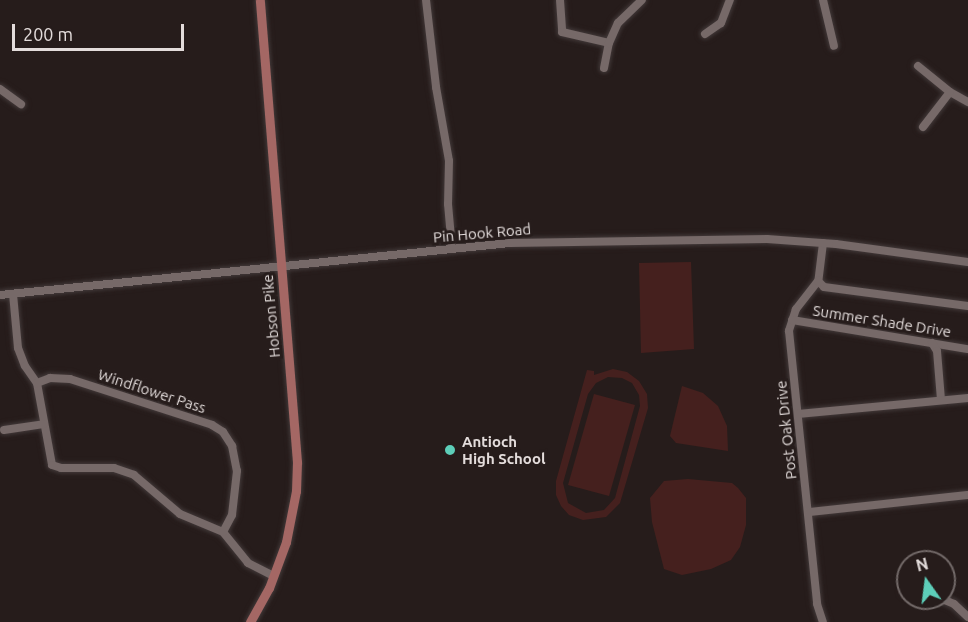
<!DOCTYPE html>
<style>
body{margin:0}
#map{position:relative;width:968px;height:622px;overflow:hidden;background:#261c1b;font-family:Ubuntu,sans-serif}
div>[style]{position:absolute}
.green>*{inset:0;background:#45201e}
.roads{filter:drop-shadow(0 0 2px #423939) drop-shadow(0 0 2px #423939)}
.minor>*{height:8px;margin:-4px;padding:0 4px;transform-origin:4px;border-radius:4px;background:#766968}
.major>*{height:9px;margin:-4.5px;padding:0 4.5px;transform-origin:4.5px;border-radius:4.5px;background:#a46764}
.dots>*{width:16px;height:16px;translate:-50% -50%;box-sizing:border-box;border:3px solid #261c1b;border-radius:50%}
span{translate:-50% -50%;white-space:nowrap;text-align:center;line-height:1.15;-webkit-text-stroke:6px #261c1b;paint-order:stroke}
.street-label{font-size:15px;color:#e3dcdb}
.poi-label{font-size:15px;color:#e3dcdb;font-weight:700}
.left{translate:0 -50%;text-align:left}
.north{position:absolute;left:896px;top:550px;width:60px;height:60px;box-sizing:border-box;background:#261c1b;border:2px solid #726968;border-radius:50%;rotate:346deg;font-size:16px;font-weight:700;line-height:24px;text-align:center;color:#e3dcdb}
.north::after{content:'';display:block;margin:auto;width:21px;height:27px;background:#5dceb9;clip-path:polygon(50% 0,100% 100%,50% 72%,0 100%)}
.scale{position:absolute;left:12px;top:24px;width:172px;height:27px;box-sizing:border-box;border:3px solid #e3dcdb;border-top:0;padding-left:8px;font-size:18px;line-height:21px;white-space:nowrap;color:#e3dcdb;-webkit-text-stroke:4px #261c1b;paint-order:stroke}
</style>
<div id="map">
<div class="green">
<i style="clip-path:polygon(691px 262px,694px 349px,641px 353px,639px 263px)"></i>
<i style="clip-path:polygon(evenodd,613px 369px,627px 372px,639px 381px,647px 394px,648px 408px,620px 503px,606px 517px,583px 520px,569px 515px,561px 506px,556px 495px,556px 481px,587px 370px,594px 371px,594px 375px,613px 369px,608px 377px,622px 378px,632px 383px,639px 395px,640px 406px,615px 498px,604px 510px,586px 513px,568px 503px,563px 483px,588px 394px,596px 383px,608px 377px)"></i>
<i style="clip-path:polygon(682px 386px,703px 393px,718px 406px,727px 426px,728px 451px,676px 443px,670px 436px)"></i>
<i style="clip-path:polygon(594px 394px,635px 405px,609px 496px,568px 485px)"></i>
<i style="clip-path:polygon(688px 479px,732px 483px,738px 488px,746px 498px,746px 525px,740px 547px,731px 560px,711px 569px,682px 575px,664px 569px,652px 522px,650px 498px,664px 481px)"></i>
</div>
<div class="roads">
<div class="minor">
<i style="left:426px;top:0;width:88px;rotate:83.4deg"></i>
<i style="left:436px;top:87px;width:75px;rotate:80deg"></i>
<i style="left:449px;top:161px;width:43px;rotate:91.3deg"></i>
<i style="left:448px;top:204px;width:45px;rotate:84.9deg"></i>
<i style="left:560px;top:0;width:32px;rotate:86deg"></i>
<i style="left:562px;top:32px;width:48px;rotate:13.2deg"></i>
<i style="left:823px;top:0;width:47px;rotate:76.6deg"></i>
<i style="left:705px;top:34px;width:19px;rotate:-35deg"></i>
<i style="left:721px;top:23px;width:25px;rotate:-69deg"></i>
<i style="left:918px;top:66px;width:41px;rotate:39.1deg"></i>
<i style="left:950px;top:92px;width:21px;rotate:29deg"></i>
<i style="left:604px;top:68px;width:25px;rotate:-79deg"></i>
<i style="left:609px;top:43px;width:22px;rotate:-66deg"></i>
<i style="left:618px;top:23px;width:33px;rotate:-44deg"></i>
<i style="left:0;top:89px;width:26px;rotate:36deg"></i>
<i style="left:923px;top:127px;width:44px;rotate:-52.4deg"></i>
<i style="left:823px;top:243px;width:38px;rotate:97deg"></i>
<i style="left:818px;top:281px;width:36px;rotate:128deg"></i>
<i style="left:796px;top:309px;width:23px;rotate:108deg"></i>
<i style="left:789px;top:331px;width:274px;rotate:84.1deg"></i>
<i style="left:817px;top:604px;width:19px;rotate:72deg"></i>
<i style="left:818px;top:281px;width:8px;rotate:45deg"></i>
<i style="left:824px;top:287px;width:145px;rotate:7.5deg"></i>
<i style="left:13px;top:294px;width:54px;rotate:84.7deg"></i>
<i style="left:18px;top:348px;width:19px;rotate:69deg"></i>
<i style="left:25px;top:366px;width:21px;rotate:55deg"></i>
<i style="left:37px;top:383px;width:83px;rotate:79.6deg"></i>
<i style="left:52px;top:465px;width:9px;rotate:18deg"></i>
<i style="left:61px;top:468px;width:53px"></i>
<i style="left:114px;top:468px;width:21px;rotate:19deg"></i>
<i style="left:134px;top:475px;width:60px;rotate:40.3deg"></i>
<i style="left:180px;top:514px;width:47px;rotate:22.7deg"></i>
<i style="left:223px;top:532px;width:40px;rotate:51deg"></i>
<i style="left:248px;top:563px;width:29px;rotate:27deg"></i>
<i style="left:0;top:295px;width:513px;rotate:-5.82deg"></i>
<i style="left:510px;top:243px;width:257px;rotate:-0.9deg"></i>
<i style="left:767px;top:239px;width:69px;rotate:4.1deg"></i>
<i style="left:836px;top:244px;width:133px;rotate:7.8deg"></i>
<i style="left:792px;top:320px;width:178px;rotate:9.4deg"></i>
<i style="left:932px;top:343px;width:9px;rotate:58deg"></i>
<i style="left:937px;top:351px;width:49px;rotate:85.3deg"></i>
<i style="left:37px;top:383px;width:14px;rotate:-21deg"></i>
<i style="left:50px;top:378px;width:20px;rotate:3deg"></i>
<i style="left:70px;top:379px;width:149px;rotate:17.9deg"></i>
<i style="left:212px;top:425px;width:13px;rotate:32deg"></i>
<i style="left:223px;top:432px;width:17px;rotate:57deg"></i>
<i style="left:232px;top:446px;width:25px;rotate:79deg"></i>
<i style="left:237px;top:471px;width:44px;rotate:96.5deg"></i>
<i style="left:232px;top:515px;width:19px;rotate:118deg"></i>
<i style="left:798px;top:414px;width:171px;rotate:-5.4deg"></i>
<i style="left:4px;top:430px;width:40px;rotate:-8.5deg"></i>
<i style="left:809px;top:512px;width:160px;rotate:-6.1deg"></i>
<i style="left:906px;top:592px;width:2px"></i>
<i style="left:940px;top:598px;width:15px;rotate:23deg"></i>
<i style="left:954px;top:604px;width:19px;rotate:43deg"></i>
</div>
<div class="major">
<i style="left:250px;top:622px;width:39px;rotate:-61deg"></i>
<i style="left:269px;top:588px;width:49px;rotate:-69.7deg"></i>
<i style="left:286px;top:542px;width:52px;rotate:-78.9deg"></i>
<i style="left:296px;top:491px;width:29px;rotate:-88deg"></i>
<i style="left:297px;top:462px;width:463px;rotate:-94.6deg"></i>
</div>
</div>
<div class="dots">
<i style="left:450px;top:450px;background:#5dceb9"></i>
</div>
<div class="street-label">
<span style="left:482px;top:233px;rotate:-5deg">Pin Hook Road</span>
<span style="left:271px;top:316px;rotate:-95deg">Hobson Pike</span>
<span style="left:882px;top:321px;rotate:9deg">Summer Shade Drive</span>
<span style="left:152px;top:391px;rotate:18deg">Windflower Pass</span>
<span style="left:786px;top:430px;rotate:-96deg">Post Oak Drive</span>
</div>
<div class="poi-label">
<span class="left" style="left:462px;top:450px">Antioch<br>High School</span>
</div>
<div class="north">N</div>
<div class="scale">200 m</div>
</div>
